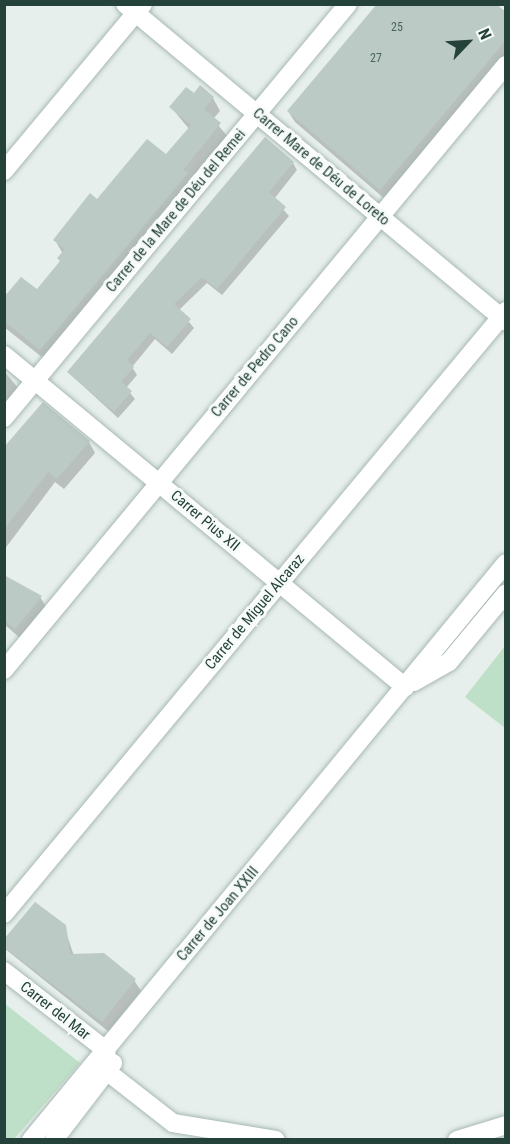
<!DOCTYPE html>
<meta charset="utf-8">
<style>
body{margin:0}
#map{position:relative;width:510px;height:1144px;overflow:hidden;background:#e6efeb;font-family:"Roboto Condensed",sans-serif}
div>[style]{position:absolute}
.green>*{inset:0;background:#bfe0c8}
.shadow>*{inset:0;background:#0003}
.building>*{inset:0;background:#bbcac4}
.roads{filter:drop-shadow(0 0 2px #a8b8b2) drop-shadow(0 0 2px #a8b8b2)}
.minor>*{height:18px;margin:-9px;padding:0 9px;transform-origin:9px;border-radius:9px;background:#fff}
span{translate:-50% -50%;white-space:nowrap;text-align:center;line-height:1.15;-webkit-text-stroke:6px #f7fbf9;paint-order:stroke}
.number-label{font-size:12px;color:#4a645c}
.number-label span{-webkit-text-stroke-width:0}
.street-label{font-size:15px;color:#24423a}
.frame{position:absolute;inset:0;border:6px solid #24423a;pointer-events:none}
.north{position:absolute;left:438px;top:12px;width:60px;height:60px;-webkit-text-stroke:4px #f7fbf9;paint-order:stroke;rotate:65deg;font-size:16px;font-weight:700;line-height:24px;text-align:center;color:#24423a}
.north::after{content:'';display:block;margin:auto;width:21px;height:27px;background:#24423a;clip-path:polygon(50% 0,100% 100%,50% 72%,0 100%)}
</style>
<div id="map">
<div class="green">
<i style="clip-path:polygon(505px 646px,505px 728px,465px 697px)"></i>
<i style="clip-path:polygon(4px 1003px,80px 1063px,14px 1139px,5px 1139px)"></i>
</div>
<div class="shadow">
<i style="clip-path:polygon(506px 14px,506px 58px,386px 200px,295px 122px,288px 111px)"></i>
<i style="clip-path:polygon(194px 95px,213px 98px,220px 111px,213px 119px,228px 137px,48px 362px,4px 327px,4px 292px,8px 295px,37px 291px,61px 262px,63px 254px,55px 240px,98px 202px,166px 156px,189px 129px,171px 107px)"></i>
<i style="clip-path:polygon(293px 163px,297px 170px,274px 199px,289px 216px,222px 295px,207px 283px,179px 310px,194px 328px,172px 354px,155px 339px,132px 367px,137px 375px,126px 388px,135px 399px,118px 418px,69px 373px)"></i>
<i style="clip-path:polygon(4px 371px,23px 394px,4px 415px)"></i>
<i style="clip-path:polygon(89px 442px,95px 453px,64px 489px,55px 482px,4px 550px,4px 451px)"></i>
<i style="clip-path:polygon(4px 577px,40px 597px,47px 608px,21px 639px,4px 624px)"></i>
<i style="clip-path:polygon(64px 926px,74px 956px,134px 980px,141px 991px,109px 1032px,4px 948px,4px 941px)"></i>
</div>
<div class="building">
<i style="clip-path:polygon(377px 4px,496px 4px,506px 12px,506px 40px,380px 190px,287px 111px)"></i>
<i style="clip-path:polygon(200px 85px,214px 97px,204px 109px,221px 123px,183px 170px,188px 173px,40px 350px,4px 321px,4px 297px,21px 277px,37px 289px,60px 261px,57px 258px,65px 249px,53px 240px,90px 193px,97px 199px,147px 139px,166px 154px,191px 125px,169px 107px,186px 87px,194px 93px)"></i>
<i style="clip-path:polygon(265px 137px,294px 162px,269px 192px,286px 207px,217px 289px,202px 277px,174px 304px,191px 319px,167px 347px,150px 333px,127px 360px,134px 367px,121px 382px,132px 391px,114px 412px,67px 372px)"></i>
<i style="clip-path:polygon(43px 402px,90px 441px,57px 479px,48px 472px,4px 530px,4px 447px)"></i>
<i style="clip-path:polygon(4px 575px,42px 596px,15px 629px,4px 620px)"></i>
<i style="clip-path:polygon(35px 902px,66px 925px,70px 954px,104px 953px,136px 979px,102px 1022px,4px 947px,4px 939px)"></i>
</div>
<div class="roads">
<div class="minor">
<i style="left:125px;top:4px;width:496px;rotate:39.8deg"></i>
<i style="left:4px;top:171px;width:217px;rotate:-50.2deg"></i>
<i style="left:4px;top:355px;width:521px;rotate:39.62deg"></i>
<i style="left:4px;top:418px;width:538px;rotate:-50.28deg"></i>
<i style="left:4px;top:670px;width:786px;rotate:-50.32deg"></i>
<i style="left:414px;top:682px;width:40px;rotate:-29.7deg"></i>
<i style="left:449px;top:662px;width:89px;rotate:-50.4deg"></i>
<i style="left:4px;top:914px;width:785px;rotate:-50.22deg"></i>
<i style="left:4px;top:971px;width:129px;rotate:37.8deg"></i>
<i style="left:106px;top:1050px;width:23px;rotate:83deg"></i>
<i style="left:109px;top:1073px;width:81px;rotate:38deg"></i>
<i style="left:173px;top:1123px;width:104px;rotate:9.4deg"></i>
<i style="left:31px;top:1140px;width:747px;rotate:-50.54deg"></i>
<i style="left:54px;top:1140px;width:97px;rotate:-52.5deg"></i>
<i style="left:457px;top:1140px;width:51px;rotate:-17deg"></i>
</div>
</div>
<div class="number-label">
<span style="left:397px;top:28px">25</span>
<span style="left:376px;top:59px">27</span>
</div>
<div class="street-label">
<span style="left:321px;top:167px;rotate:40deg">Carrer Mare de Déu de Loreto</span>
<span style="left:176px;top:211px;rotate:-50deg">Carrer de la Mare de Déu del Remei</span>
<span style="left:255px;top:367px;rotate:-50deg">Carrer de Pedro Cano</span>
<span style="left:205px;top:521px;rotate:40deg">Carrer Pius XII</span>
<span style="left:255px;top:612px;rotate:-50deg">Carrer de Miguel Alcaraz</span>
<span style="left:218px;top:914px;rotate:-50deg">Carrer de Joan XXIII</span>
<span style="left:55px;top:1011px;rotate:38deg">Carrer del Mar</span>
</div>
<div class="frame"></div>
<div class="north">N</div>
</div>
